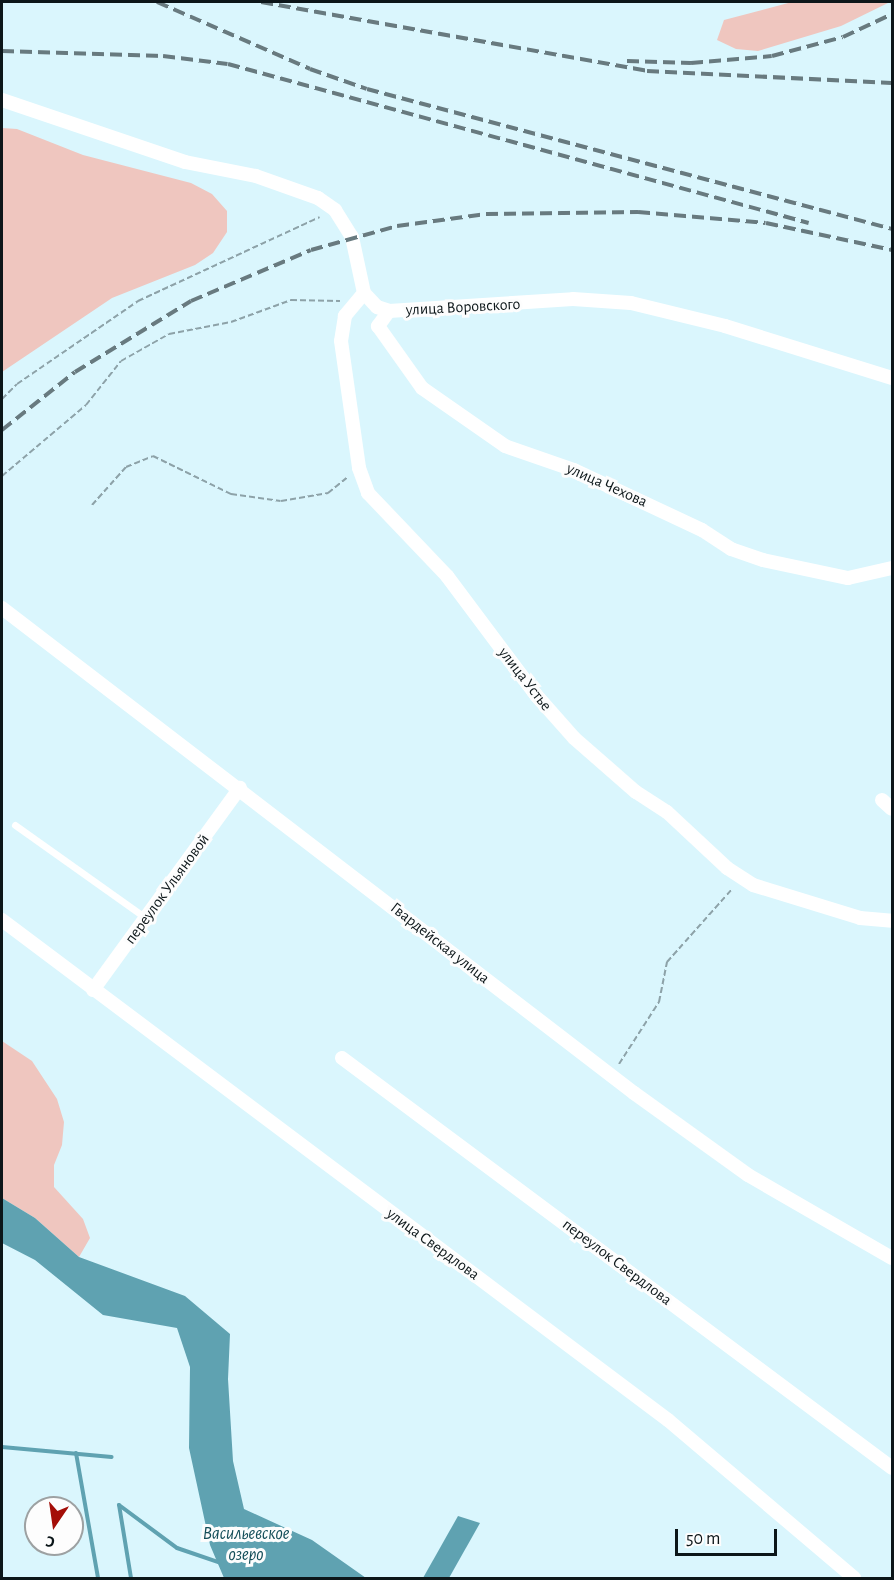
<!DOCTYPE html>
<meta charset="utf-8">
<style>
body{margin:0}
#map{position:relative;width:894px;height:1580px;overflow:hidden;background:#daf6fd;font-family:"Alegreya Sans",sans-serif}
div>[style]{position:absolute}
.green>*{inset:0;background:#efc6bf}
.water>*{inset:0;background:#5fa2b1}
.stream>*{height:4px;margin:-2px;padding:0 2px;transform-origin:2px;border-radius:2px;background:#5fa2b1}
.path>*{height:2px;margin-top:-1px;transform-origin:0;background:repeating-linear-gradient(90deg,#8da2a8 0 6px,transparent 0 9px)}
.service>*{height:7px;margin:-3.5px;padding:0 3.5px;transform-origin:3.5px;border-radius:3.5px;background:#fff}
.minor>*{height:14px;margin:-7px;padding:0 7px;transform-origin:7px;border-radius:7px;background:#fff}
.rail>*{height:4px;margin-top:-2px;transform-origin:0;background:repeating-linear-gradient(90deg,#687a7f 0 12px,transparent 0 18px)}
span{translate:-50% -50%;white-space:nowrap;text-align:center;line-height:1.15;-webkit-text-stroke:6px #fdfdfd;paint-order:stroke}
.street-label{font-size:16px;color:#0c1619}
.water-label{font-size:18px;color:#124d58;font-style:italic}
.frame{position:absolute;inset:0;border:3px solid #0c1619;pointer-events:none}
.north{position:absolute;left:24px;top:1496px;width:60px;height:60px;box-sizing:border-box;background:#fdfdfd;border:2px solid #9da1a2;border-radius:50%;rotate:193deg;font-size:16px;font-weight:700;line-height:24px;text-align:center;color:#0c1619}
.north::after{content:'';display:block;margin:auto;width:21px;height:27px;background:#a40e08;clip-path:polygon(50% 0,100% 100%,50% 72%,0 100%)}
.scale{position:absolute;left:675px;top:1529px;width:102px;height:27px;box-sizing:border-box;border:3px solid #0c1619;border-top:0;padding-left:8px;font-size:18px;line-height:21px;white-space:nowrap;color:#0c1619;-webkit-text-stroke:4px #fdfdfd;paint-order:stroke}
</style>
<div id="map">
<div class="green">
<i style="clip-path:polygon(792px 2px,890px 2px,841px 26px,758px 51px,736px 49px,717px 40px,724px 20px)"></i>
<i style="clip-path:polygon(2px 128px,17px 129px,83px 155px,191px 183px,212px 194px,227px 211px,227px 232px,213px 253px,195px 265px,112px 298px,2px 372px)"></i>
<i style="clip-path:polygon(2px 1041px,32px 1061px,57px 1099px,64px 1122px,62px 1145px,54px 1165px,54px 1187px,83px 1219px,90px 1238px,79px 1257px,35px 1218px,2px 1198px)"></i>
</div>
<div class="water">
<i style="clip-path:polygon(2px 1198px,35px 1218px,79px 1257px,185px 1296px,230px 1334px,228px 1379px,233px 1461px,244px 1509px,312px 1540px,366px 1578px,224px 1578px,210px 1545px,189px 1448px,190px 1367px,177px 1328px,103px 1315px,35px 1260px,2px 1243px)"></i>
<i style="clip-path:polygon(458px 1516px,480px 1523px,449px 1578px,423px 1578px)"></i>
</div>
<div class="stream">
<i style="left:2px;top:1447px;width:110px;rotate:5.2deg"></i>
<i style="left:76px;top:1453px;width:127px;rotate:80deg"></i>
<i style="left:131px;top:1578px;width:74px;rotate:-99.3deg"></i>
<i style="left:119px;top:1505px;width:72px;rotate:36.6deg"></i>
<i style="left:177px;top:1548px;width:46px;rotate:18.8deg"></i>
</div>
<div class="path">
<i style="left:2px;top:399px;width:21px;rotate:-45deg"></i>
<i style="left:17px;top:384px;width:147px;rotate:-34.4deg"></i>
<i style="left:138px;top:301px;width:200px;rotate:-24.8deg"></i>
<i style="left:2px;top:476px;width:110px;rotate:-40.2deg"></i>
<i style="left:86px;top:405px;width:56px;rotate:-51.5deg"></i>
<i style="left:121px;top:361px;width:55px;rotate:-29.4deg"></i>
<i style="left:169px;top:334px;width:63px;rotate:-11deg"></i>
<i style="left:231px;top:322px;width:64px;rotate:-20.1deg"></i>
<i style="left:291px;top:300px;width:49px;rotate:1.2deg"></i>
<i style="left:92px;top:505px;width:51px;rotate:-48.2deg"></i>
<i style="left:126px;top:467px;width:29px;rotate:-22deg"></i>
<i style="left:153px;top:456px;width:87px;rotate:26deg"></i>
<i style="left:231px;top:494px;width:50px;rotate:8deg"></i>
<i style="left:281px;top:501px;width:48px;rotate:-9.7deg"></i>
<i style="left:328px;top:493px;width:26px;rotate:-39deg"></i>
<i style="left:619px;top:1064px;width:74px;rotate:-57.2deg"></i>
<i style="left:659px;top:1002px;width:41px;rotate:-78.7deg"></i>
<i style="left:667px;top:962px;width:98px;rotate:-48.3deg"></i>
</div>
<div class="service">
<i style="left:15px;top:825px;width:161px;rotate:35.4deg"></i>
</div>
<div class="minor">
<i style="left:2px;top:100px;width:193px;rotate:18.7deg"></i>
<i style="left:185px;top:162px;width:72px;rotate:11.2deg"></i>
<i style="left:256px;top:176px;width:66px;rotate:19.5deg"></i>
<i style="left:318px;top:198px;width:21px;rotate:35deg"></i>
<i style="left:335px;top:210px;width:32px;rotate:58deg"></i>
<i style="left:352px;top:237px;width:57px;rotate:77.9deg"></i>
<i style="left:364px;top:293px;width:19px;rotate:47deg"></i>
<i style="left:377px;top:307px;width:13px;rotate:18deg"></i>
<i style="left:389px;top:311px;width:184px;rotate:-3.7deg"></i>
<i style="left:573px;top:299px;width:58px;rotate:3.9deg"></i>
<i style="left:631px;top:303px;width:97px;rotate:13.7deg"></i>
<i style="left:725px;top:326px;width:175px;rotate:17.3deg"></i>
<i style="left:364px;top:293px;width:30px;rotate:130deg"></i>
<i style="left:345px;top:316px;width:25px;rotate:99deg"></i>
<i style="left:341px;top:341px;width:128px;rotate:81.9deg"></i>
<i style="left:359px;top:468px;width:27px;rotate:70deg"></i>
<i style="left:368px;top:493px;width:115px;rotate:46.4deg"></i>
<i style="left:447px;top:576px;width:149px;rotate:53.2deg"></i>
<i style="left:536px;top:695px;width:57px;rotate:48.5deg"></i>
<i style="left:574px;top:738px;width:82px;rotate:41.1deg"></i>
<i style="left:636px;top:792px;width:37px;rotate:33deg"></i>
<i style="left:667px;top:812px;width:82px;rotate:43deg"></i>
<i style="left:727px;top:868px;width:31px;rotate:33deg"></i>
<i style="left:753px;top:885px;width:112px;rotate:17.1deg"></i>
<i style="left:860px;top:918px;width:32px;rotate:5deg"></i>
<i style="left:389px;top:311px;width:19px;rotate:126deg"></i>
<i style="left:378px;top:326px;width:76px;rotate:54.6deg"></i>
<i style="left:422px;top:388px;width:101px;rotate:34.9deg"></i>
<i style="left:505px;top:446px;width:73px;rotate:19.2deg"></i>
<i style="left:574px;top:470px;width:141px;rotate:25.1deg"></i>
<i style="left:702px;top:530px;width:35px;rotate:33deg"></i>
<i style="left:731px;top:549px;width:34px;rotate:19deg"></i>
<i style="left:763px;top:560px;width:87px;rotate:12deg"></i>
<i style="left:848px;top:578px;width:45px;rotate:-12.8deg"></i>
<i style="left:2px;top:608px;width:797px;rotate:37.5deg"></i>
<i style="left:634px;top:1093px;width:140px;rotate:35.7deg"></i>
<i style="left:748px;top:1175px;width:166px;rotate:30deg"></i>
<i style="left:882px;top:800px;width:13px;rotate:42deg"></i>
<i style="left:2px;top:920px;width:833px;rotate:36.9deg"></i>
<i style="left:668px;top:1420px;width:244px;rotate:40.3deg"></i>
<i style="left:93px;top:990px;width:250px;rotate:-54deg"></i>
<i style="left:342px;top:1058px;width:686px;rotate:36.7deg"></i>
</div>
<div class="rail">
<i style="left:157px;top:2px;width:167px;rotate:23.6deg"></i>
<i style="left:310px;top:69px;width:60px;rotate:19.3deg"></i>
<i style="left:367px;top:89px;width:543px;rotate:14.93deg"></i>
<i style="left:261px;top:2px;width:392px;rotate:10.1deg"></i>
<i style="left:647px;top:71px;width:245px;rotate:2.8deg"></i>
<i style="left:2px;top:51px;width:161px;rotate:1.8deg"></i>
<i style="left:163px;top:56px;width:65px;rotate:7deg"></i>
<i style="left:228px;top:64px;width:602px;rotate:15.31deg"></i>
<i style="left:627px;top:61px;width:64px;rotate:1.8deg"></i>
<i style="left:691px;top:63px;width:81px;rotate:-4.9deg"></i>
<i style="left:772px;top:56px;width:73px;rotate:-15deg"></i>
<i style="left:843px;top:37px;width:54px;rotate:-25.1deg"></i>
<i style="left:2px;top:430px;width:93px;rotate:-38.5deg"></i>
<i style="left:75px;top:372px;width:136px;rotate:-31.5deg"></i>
<i style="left:191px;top:301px;width:130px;rotate:-23deg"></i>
<i style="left:311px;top:250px;width:89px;rotate:-15.6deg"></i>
<i style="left:397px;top:226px;width:90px;rotate:-7.7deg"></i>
<i style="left:486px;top:214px;width:152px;rotate:-0.8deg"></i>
<i style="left:638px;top:212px;width:128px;rotate:4.9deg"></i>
<i style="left:766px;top:223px;width:129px;rotate:12.1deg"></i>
</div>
<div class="street-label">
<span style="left:463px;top:307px;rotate:-3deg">улица Воровского</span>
<span style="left:607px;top:485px;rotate:24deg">улица Чехова</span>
<span style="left:525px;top:679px;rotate:52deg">улица Устье</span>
<span style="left:167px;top:889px;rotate:-54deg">переулок Ульяновой</span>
<span style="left:440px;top:943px;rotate:38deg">Гвардейская улица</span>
<span style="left:433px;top:1244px;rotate:36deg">улица Свердлова</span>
<span style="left:617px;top:1262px;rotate:37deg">переулок Свердлова</span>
</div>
<div class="water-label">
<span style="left:246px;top:1545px">Васильевское<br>озеро</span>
</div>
<div class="frame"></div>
<div class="north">С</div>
<div class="scale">50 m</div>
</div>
